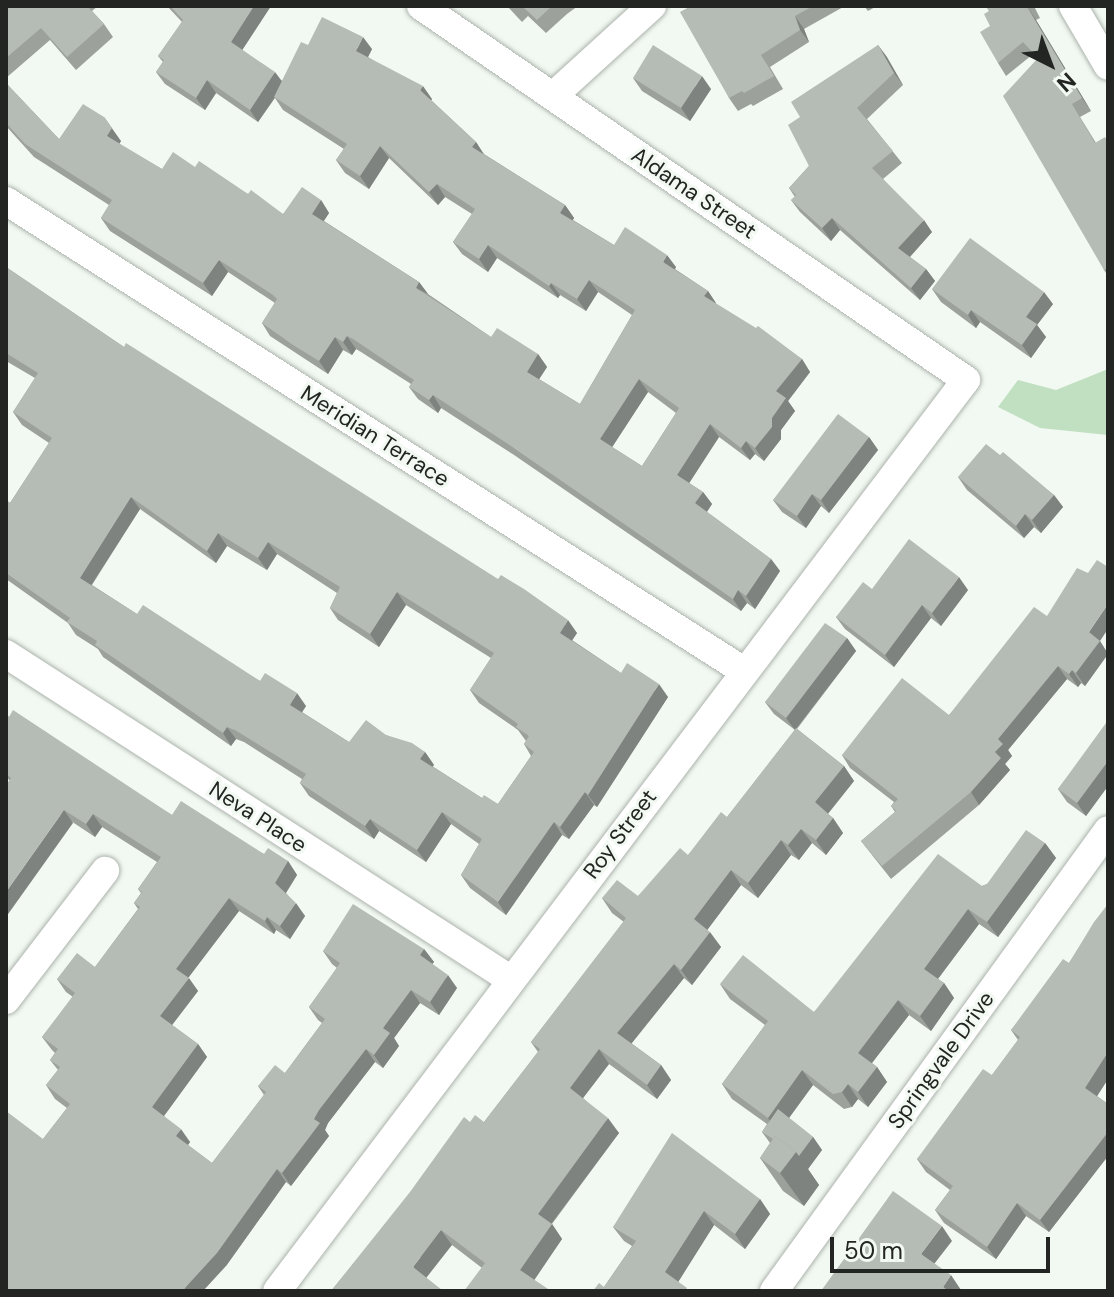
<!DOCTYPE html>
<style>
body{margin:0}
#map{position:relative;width:1114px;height:1297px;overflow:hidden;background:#f2f9f2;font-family:"DM Sans",sans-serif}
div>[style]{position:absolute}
.green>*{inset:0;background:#c1dfc1}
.roads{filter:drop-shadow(0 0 2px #acb3ac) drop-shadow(0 0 2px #acb3ac)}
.minor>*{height:28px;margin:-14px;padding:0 14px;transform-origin:14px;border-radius:14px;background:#fff}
.wall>*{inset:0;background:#9ca19c}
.shaded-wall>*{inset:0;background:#7f837f}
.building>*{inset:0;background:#b5bbb5}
span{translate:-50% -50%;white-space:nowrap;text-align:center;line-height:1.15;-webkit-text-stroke:6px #f2f9f2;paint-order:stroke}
.street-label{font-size:22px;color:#232523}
.frame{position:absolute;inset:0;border:8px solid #232523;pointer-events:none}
.north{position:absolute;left:1010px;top:24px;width:80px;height:80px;-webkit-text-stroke:6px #f2f9f2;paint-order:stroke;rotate:138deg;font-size:22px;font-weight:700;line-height:32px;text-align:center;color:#232523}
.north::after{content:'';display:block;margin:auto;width:28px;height:36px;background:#232523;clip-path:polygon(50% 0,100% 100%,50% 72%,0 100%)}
.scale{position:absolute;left:830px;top:1237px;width:220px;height:36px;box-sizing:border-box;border:4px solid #232523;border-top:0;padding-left:10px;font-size:24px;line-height:28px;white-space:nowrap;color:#232523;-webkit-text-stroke:6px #f2f9f2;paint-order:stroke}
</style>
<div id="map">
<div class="green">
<i style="clip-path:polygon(1108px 369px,1108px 435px,1040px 428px,998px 407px,1018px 380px,1056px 390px)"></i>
</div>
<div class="roads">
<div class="minor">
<i style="left:1073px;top:6px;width:69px;rotate:59.7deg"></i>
<i style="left:553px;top:96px;width:134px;rotate:-42.3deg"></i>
<i style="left:6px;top:201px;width:875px;rotate:32.49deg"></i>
<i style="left:6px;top:654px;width:600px;rotate:32.82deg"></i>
<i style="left:6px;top:1000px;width:163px;rotate:-52.5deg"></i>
<i style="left:277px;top:1291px;width:1142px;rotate:-52.9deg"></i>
<i style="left:966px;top:380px;width:661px;rotate:-145.54deg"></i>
<i style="left:774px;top:1291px;width:569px;rotate:-54.08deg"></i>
</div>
</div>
<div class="wall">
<i style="clip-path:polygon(6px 6px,98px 6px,92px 11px,104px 24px,113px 37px,76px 70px,50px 40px,6px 78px)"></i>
<i style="clip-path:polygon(evenodd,167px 6px,271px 6px,242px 50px,282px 81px,308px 45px,372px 49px,368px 57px,432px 99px,431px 100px,476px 142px,484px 154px,565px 205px,574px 218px,573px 220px,614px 245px,676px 267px,675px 269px,708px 291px,716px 304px,802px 359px,810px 372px,788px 401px,795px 411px,781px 430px,781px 439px,764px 461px,755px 454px,750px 460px,719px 437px,689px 483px,703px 492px,712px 504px,707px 512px,771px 559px,780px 571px,755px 609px,747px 603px,741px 611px,517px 457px,441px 408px,438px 413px,418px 399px,409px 387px,411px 384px,361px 352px,356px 349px,352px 355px,343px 350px,328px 374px,302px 357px,270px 336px,262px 323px,275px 303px,228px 272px,212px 296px,110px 231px,101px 218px,109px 205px,34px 157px,6px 126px,6px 83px,59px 139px,121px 141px,119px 144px,162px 169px,195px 167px,248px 194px,283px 214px,321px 200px,329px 213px,324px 221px,419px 282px,428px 294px,491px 337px,538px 354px,547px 367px,539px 379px,580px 404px,632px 315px,598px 292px,586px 311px,560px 295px,558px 298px,497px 258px,488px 272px,462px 254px,453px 242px,472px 214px,445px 197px,438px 205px,389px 158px,369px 189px,345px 173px,336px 160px,344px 149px,283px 110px,275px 98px,258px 122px,216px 93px,205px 110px,165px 84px,156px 72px,163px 62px,158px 56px,182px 22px,167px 6px,648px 392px,676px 413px,642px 466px,612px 447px,648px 392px)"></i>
<i style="clip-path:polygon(507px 6px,578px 6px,567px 14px,546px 33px,528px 16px,522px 22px)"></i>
<i style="clip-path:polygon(691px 6px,845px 6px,804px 29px,809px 42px,770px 67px,783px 89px,753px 106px,751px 104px,738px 111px,729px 98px)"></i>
<i style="clip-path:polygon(864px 6px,877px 6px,868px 11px)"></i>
<i style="clip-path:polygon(986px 6px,1034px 6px,1040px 18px,1036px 20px,1091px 111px,1080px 117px,1096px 143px,1108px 141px,1108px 276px,1104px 270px,1036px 60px,1032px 55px,1006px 76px,998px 63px,990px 26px,989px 11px)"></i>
<i style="clip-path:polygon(878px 45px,903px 85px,867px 119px,902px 163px,883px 179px,932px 232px,910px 257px,926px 269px,935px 281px,920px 300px,840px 230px,831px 241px,800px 212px,791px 200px,795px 197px,789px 188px,809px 166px,800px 117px)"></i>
<i style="clip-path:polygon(633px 78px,711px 89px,690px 121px,642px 91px)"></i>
<i style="clip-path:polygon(evenodd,6px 267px,124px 347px,577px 633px,572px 640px,621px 673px,668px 697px,597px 807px,594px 805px,569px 839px,562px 835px,506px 915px,470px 888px,461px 875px,479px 844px,451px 824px,426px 862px,379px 831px,374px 839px,309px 796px,300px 783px,302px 779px,244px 742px,236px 739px,231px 746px,103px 657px,98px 649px,76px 635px,68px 623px,6px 579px,6px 500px,10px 503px,49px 443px,22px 425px,13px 412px,35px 378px,6px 361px,6px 267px,140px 509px,216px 563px,227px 546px,267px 570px,277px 554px,337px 593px,330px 608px,338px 620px,379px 647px,406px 605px,491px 658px,470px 690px,479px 703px,518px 730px,526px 741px,524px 744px,531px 756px,498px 804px,482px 798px,432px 766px,434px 765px,425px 752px,386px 735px,349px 742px,302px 712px,306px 706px,137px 614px,92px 585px,140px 509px)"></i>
<i style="clip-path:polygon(932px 289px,1053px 304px,1037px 325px,1046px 337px,1031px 358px,980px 322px,976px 328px,941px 302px)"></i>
<i style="clip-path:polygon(869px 437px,878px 450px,829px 513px,821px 506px,806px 528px,782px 512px,773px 500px)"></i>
<i style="clip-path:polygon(1000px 455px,1054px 495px,1063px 507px,1041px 533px,1034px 527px,1024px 538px,967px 490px,958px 477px)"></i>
<i style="clip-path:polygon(872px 589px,968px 590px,941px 626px,931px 618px,894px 667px,845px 629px,836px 617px)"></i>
<i style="clip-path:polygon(1047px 616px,1100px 641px,1108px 654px,1085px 686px,1081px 683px,1078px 687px,1067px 679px,1008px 750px,1012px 756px,1005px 764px,1010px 770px,979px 805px,891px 879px,861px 841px,895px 812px,891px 806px,894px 802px,850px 768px,842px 755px,949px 715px)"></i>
<i style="clip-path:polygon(847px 638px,856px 651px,797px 729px,844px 766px,854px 781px,828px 814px,833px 818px,843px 833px,826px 855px,812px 843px,799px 860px,791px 855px,758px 898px,741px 885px,707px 930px,721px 947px,692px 985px,684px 978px,631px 1043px,661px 1065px,671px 1080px,657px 1099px,609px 1064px,583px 1098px,619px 1133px,552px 1224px,562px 1239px,534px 1279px,482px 1268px,452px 1245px,331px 1291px,470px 1122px,484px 1122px,538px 1052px,531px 1042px,624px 922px,612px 913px,602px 898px,638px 896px,688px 855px,727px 817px,795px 730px,774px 714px,765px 702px)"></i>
<i style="clip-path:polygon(6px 715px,172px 815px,264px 854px,288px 861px,297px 875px,286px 893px,305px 916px,290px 939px,276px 930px,274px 934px,239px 911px,188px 978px,198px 991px,172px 1025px,198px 1044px,207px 1057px,164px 1116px,190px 1142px,188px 1145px,212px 1163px,264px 1095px,258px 1086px,285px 1073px,322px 1023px,318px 1020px,309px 1007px,337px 968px,332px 964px,323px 951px,424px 949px,434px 962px,432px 964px,457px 988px,439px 1015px,420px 1003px,394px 1038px,399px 1046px,383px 1068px,375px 1062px,328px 1123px,325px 1130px,329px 1136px,291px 1186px,286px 1182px,226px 1266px,43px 1139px,67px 1108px,55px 1099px,46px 1085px,58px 1070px,50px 1060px,55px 1053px,52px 1050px,42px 1037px,73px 997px,66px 992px,57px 979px,95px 967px,138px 909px,134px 903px,141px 893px,138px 889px,157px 862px,102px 827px,95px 837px,9px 780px,6px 776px)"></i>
<i style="clip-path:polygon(1108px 724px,1108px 786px,1086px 816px,1067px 802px,1058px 789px)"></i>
<i style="clip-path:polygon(1045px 843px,1056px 858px,998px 937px,979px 924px,938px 979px,944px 983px,954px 998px,931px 1031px,909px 1015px,872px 1063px,877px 1067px,887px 1082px,868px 1107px,858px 1099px,852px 1107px,844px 1109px,813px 1085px,789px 1118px,813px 1137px,822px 1150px,808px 1169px,819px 1185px,804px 1206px,783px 1191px,760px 1158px,770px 1143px,762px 1132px,767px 1124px,732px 1099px,722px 1084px,765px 1025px,730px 999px,720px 984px,814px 1012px,982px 886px,987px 884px)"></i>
<i style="clip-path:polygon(1108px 904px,1108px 1079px,1097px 1096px,1108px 1104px,1108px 1156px,1049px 1232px,1026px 1216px,996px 1259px,944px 1223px,935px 1210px,950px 1190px,926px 1172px,917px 1159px,992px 1075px,1018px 1040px,1011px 1030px,1069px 963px)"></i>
<i style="clip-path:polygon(760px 1199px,770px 1214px,745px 1249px,714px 1225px,678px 1282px,688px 1291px,593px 1291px,604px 1287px,632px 1246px,624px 1241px,613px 1227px)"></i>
</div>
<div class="shaded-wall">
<i style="clip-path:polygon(254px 6px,271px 6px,239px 55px,231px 42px)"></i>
<i style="clip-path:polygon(1027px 7px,1036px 20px,1091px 111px,1082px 98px)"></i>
<i style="clip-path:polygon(795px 16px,804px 29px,809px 42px,800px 30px)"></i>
<i style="clip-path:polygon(363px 37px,372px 49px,365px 63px,356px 51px)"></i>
<i style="clip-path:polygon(878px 45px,887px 57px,903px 85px,894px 73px)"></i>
<i style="clip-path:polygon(275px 72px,284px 84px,258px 122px,250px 110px)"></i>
<i style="clip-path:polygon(702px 76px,711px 89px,690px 121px,681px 108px)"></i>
<i style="clip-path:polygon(207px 80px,216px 93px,205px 110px,196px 98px)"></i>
<i style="clip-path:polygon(423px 86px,432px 99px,429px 103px,420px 90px)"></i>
<i style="clip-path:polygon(104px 117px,121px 141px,116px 149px,107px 136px)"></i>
<i style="clip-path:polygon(476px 142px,484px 155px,472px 147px)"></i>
<i style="clip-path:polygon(380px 146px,389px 158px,369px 189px,360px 176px)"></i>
<i style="clip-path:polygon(437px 184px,445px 197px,438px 205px,429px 192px)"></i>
<i style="clip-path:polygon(321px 200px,329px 213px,320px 226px,312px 214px)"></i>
<i style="clip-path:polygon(565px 205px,574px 218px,569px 225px,560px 213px)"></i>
<i style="clip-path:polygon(832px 218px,840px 230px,831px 241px,822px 228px)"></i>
<i style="clip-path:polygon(924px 220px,932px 232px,907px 260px,898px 248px)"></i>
<i style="clip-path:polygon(488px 245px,497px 258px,488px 272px,479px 259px)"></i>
<i style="clip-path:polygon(667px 255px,676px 267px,672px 274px,663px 262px)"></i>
<i style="clip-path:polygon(219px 260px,228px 272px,212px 296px,203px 283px)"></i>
<i style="clip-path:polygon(926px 269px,935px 281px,920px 300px,911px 288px)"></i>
<i style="clip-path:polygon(589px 280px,598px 292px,586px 311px,577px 299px)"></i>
<i style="clip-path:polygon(419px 282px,428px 294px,416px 288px)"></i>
<i style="clip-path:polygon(551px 283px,560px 295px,558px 298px,549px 286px)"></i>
<i style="clip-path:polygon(708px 291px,716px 303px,713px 309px,704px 296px)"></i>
<i style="clip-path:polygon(1044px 292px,1053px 304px,1037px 325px,1046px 337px,1031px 358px,1022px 345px,1026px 317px)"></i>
<i style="clip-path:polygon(971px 310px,980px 322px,976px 328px,968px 315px)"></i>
<i style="clip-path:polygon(347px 336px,356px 349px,352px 355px,343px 342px)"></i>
<i style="clip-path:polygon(335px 337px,343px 350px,328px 374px,319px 361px)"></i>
<i style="clip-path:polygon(538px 354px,547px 367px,536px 384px,527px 372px)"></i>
<i style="clip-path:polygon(802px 359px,810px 372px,788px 401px,795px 411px,781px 430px,781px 439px,764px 461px,755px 448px,772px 418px,776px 391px)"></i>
<i style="clip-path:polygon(639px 379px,648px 392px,609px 452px,600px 439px)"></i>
<i style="clip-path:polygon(433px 395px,441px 408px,438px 413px,429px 400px)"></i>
<i style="clip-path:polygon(710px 424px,719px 437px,686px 488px,677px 475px)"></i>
<i style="clip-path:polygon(869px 437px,878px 450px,829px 513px,821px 500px)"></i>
<i style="clip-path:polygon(746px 441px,755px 454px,750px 460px,741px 448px)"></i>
<i style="clip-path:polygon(703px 492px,712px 504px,704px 516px,695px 503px)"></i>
<i style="clip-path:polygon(812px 494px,821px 506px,806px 528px,797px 516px)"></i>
<i style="clip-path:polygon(1054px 495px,1063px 507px,1041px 533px,1032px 520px)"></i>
<i style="clip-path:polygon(131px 497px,140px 509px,88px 590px,80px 578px)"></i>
<i style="clip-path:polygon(1025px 514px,1034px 527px,1024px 538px,1016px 526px)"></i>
<i style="clip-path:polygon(218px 533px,227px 546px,216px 563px,207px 551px)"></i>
<i style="clip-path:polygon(268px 542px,277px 554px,267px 570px,258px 558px)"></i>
<i style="clip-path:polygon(771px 559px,780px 571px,755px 609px,746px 596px)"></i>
<i style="clip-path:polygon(959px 577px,968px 590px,941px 626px,932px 613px)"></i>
<i style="clip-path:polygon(738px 590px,747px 603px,741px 611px,733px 599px)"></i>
<i style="clip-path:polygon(397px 592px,406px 605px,379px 647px,370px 634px)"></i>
<i style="clip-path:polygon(1108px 604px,1108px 629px,1100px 641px,1108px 654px,1085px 686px,1076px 673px,1089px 632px)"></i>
<i style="clip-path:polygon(922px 605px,931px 618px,894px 667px,885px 655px)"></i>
<i style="clip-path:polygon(568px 620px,577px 633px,569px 645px,560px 633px)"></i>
<i style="clip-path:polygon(847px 638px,856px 651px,795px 730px,786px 718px)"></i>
<i style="clip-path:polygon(1058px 666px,1067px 679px,1008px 750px,1012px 756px,1005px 764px,1010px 770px,979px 805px,971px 792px,995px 752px,998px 739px)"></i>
<i style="clip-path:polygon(1072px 670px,1081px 683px,1078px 687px,1069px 674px)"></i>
<i style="clip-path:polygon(659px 684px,668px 697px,597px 807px,588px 795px)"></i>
<i style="clip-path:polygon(297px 693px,306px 706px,299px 717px,290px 705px)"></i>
<i style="clip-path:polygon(227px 727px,236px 739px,231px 746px,223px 733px)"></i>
<i style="clip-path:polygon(425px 752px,434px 765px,429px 771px,420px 759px)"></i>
<i style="clip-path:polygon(1108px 761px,1108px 786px,1086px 816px,1077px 803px)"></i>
<i style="clip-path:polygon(844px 766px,854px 781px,825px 817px,815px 802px)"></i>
<i style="clip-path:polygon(585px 792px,594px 805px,569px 839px,560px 827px)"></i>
<i style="clip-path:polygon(64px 810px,73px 823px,6px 917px,6px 892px)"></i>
<i style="clip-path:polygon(442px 812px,451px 824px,426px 862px,417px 850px)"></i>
<i style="clip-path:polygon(93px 814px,102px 827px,95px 837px,86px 824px)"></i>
<i style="clip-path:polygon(833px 818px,843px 833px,826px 855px,816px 840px)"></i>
<i style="clip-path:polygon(370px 819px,379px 831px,374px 839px,365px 826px)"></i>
<i style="clip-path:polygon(554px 822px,562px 835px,506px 915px,498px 902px)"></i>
<i style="clip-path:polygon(801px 829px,812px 843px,799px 860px,788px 845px)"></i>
<i style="clip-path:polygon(781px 840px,791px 855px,758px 898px,748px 883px)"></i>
<i style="clip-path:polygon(1045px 843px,1056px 858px,998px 937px,987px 922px)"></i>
<i style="clip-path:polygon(288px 861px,297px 875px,284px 896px,275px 883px)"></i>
<i style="clip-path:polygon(731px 870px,741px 885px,705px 933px,694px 919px)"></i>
<i style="clip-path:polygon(229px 898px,239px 911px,185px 982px,176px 969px)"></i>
<i style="clip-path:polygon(296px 903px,305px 916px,290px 939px,280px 926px)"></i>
<i style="clip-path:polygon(968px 909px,979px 924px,934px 984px,924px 969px)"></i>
<i style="clip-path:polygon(267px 917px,276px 930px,274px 934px,265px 921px)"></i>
<i style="clip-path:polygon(710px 932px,721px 947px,692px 985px,681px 970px)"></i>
<i style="clip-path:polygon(424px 949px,434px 962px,429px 968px,420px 955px)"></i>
<i style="clip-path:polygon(674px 964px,684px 978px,628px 1048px,617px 1033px)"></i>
<i style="clip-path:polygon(448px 975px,457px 988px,439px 1015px,430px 1002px)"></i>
<i style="clip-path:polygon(189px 978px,198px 991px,169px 1029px,160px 1016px)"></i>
<i style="clip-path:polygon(944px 983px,954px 998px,931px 1031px,920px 1016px)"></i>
<i style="clip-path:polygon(411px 990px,420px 1003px,394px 1038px,399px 1046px,383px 1068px,374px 1055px,383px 1028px)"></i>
<i style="clip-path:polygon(898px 1000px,909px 1015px,868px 1068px,858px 1053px)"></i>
<i style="clip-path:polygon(198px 1044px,207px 1057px,161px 1120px,152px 1107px)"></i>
<i style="clip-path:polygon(366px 1049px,375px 1062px,328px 1123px,325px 1130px,329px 1136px,291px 1186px,282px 1173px,319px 1110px)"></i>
<i style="clip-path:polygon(599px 1049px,609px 1064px,580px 1102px,570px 1088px)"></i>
<i style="clip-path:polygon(1108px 1052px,1108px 1079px,1094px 1101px,1085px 1088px)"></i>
<i style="clip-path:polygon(661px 1065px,671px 1080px,657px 1099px,647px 1085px)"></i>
<i style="clip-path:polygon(877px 1067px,887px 1082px,868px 1107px,858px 1092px)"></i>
<i style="clip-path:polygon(802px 1070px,813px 1085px,778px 1133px,768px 1118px)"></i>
<i style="clip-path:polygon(848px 1084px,858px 1099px,852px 1107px,842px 1092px)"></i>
<i style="clip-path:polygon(608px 1118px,619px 1133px,548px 1228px,538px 1214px)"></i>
<i style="clip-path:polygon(181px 1129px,190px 1142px,185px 1149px,176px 1136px)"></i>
<i style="clip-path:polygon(1108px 1132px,1108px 1156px,1049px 1232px,1040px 1220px)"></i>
<i style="clip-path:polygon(813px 1137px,822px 1150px,808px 1169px,819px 1185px,804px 1206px,780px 1173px,796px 1152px)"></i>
<i style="clip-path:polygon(277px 1169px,286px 1182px,226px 1266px,203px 1291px,185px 1291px,184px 1289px)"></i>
<i style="clip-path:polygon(760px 1199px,770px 1214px,745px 1249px,735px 1234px)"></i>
<i style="clip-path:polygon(1017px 1203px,1026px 1216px,996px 1259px,987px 1247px)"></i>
<i style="clip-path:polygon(704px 1211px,714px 1225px,675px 1287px,665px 1272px)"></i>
<i style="clip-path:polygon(552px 1224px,562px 1239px,531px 1285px,520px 1270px)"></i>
<i style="clip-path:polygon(942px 1226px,952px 1241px,931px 1268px,921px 1254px)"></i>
<i style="clip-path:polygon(441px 1230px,452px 1245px,423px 1282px,413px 1267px)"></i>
<i style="clip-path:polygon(951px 1275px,961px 1290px,960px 1291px,946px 1291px,943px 1287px)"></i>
</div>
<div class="building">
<i style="clip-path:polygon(6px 6px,87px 6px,104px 24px,67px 57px,41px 28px,6px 58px)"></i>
<i style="clip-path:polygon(170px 6px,254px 6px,231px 42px,275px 72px,250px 110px,207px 80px,196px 98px,156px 72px,164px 60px,158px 56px,183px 20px)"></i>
<i style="clip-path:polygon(522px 6px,552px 6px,537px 20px)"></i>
<i style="clip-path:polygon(691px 6px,813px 6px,795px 16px,800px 30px,761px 55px,774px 76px,744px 93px,742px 91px,729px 98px,680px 12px)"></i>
<i style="clip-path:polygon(986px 6px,1030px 6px,1027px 7px,1082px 98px,1072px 104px,1095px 143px,1105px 137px,1108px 142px,1108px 267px,1104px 270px,1003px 96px,1038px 58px,1023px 42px,998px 63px,980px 32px,990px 26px,984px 14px,989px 11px)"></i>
<i style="clip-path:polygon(evenodd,322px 17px,363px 37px,356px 51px,423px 86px,420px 90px,476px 142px,472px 147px,565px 205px,560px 213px,614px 245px,625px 227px,667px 255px,663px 262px,708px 291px,704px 296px,756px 328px,758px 326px,802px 359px,776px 391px,786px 398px,772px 418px,772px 427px,755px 448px,746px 441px,741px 448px,710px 424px,677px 475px,703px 492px,695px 503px,771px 559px,746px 596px,738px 590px,733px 599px,508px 444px,433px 395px,429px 400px,409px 387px,414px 380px,353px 339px,347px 336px,343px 342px,335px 337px,319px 361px,293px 345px,262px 323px,277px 299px,273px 295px,219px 260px,203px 283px,101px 218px,112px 200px,25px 144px,6px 123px,6px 83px,59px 139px,83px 104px,104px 117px,112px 128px,107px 136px,162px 169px,173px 152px,195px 167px,199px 161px,248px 194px,251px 190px,283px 214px,302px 187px,321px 200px,312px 214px,419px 282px,416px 288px,491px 337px,497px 328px,538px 354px,527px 372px,580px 404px,635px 310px,589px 280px,577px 299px,551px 283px,549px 286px,488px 245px,479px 259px,453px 242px,475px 209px,437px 184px,429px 192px,380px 146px,360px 176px,336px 160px,347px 144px,274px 97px,301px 42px,308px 45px,322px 17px,639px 379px,679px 408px,642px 466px,600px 439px,639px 379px)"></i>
<i style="clip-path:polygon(653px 45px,702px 76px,681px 108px,633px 78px)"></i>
<i style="clip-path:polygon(878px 45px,894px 73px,857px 108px,893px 151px,872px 168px,924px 220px,898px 248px,926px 269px,911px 288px,832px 218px,822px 228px,791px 200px,796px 195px,789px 188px,809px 166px,788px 125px,800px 117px,791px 102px)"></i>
<i style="clip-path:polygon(970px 238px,1044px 292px,1026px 317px,1037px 324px,1022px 345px,971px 310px,968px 315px,932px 289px)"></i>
<i style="clip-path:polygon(evenodd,6px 267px,124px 347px,126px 343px,498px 579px,501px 575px,524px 589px,568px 620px,560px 633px,621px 673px,627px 663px,659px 684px,588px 795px,585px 792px,560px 827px,554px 822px,498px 902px,461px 875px,482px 839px,442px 812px,417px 850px,370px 819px,365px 826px,300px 783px,306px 774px,235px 730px,227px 727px,223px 733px,95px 645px,97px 641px,67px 622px,70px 618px,6px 573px,6px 500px,10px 503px,52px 438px,13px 412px,38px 373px,6px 353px,6px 267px,131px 497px,207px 551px,218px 533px,258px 558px,268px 542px,340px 587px,330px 608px,370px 634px,397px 592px,494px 653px,470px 690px,518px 724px,516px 727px,529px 736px,524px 744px,534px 752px,498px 804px,484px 795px,482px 798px,420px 759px,425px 752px,412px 743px,386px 735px,366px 720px,349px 742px,290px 705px,297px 693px,265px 673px,260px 681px,143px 605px,137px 614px,80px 578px,131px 497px)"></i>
<i style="clip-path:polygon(838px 414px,869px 437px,821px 500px,812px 494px,797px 516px,773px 500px)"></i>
<i style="clip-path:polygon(986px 444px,1000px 455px,1003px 452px,1054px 495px,1032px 520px,1025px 514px,1016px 526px,958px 477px)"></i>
<i style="clip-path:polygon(909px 539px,959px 577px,932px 613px,922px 605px,885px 655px,836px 617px,863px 582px,872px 589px)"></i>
<i style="clip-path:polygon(1097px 560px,1108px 567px,1108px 604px,1089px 632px,1100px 641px,1076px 673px,1072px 670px,1069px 674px,1058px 666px,998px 739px,1003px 744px,995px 752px,1001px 758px,971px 792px,882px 866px,861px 841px,896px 811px,891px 806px,898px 799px,842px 755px,902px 678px,949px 715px,1034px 607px,1047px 616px,1077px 568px,1088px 573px)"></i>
<i style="clip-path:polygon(825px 623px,847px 638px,786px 718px,765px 702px)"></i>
<i style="clip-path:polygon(13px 710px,172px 815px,181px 801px,264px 854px,268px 848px,288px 861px,275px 883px,296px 903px,280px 926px,267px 917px,265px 921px,229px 898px,176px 969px,189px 978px,160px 1016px,198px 1044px,152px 1107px,181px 1129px,176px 1136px,212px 1163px,266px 1092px,258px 1086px,275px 1065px,285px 1073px,325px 1019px,309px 1007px,340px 963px,323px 951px,353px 904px,424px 949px,420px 955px,448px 975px,430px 1002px,411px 990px,383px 1028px,390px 1033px,374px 1055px,366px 1049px,319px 1110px,314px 1119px,320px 1123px,308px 1139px,282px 1173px,277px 1169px,217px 1253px,184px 1289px,186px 1291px,6px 1291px,6px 1111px,43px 1139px,70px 1104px,46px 1085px,60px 1067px,50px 1060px,58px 1049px,42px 1037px,75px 993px,57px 979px,77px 953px,95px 967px,140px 907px,134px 903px,142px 892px,138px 889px,161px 857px,93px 814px,86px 824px,64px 810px,6px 892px,6px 785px,11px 778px,6px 774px,6px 715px,9px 717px)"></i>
<i style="clip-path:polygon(1106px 723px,1108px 724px,1108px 761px,1077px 803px,1058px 789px)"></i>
<i style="clip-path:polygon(796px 728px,844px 766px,815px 802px,833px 818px,816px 840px,801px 829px,788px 845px,781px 840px,748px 883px,731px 870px,694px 919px,710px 932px,681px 970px,674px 964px,617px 1033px,661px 1065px,647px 1085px,599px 1049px,570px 1088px,608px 1118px,538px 1214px,552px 1224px,520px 1270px,551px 1291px,464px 1291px,485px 1263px,441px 1230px,413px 1267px,442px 1290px,441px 1291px,331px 1291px,410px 1192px,464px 1117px,470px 1122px,475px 1115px,484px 1122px,540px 1049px,531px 1042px,626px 918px,602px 898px,617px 880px,638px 896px,680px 848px,688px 855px,721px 812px,727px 817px)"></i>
<i style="clip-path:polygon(1026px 830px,1045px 843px,987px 922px,968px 909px,924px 969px,944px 983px,920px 1016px,898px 1000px,858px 1053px,877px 1067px,858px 1092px,848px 1084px,842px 1092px,833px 1094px,802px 1070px,768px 1118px,722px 1084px,768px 1021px,720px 984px,743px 955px,814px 1012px,938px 854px,982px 886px,987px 884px)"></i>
<i style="clip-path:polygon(1108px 904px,1108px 1052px,1085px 1088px,1108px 1104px,1108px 1132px,1040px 1220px,1017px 1203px,987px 1247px,935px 1210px,953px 1186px,917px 1159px,983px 1069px,992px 1075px,1020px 1037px,1011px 1030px,1063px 959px,1069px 963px,1094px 922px)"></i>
<i style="clip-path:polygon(778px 1109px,813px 1137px,799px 1156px,796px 1152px,775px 1136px,773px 1139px,762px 1132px)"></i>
<i style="clip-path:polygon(672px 1133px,760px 1199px,735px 1234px,704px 1211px,665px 1272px,687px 1288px,685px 1291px,593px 1291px,599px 1283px,604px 1287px,636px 1241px,613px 1227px)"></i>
<i style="clip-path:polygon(775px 1136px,796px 1152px,780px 1173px,760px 1158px)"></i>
<i style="clip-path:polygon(893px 1191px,942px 1226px,921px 1254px,951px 1275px,943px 1287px,949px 1291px,821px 1291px)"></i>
</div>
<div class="street-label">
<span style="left:694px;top:193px;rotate:34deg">Aldama Street</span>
<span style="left:375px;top:436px;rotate:32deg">Meridian Terrace</span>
<span style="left:258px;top:817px;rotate:33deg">Neva Place</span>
<span style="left:620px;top:834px;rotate:-53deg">Roy Street</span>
<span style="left:941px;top:1060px;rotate:-54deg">Springvale Drive</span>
</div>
<div class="frame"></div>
<div class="north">N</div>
<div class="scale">50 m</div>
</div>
